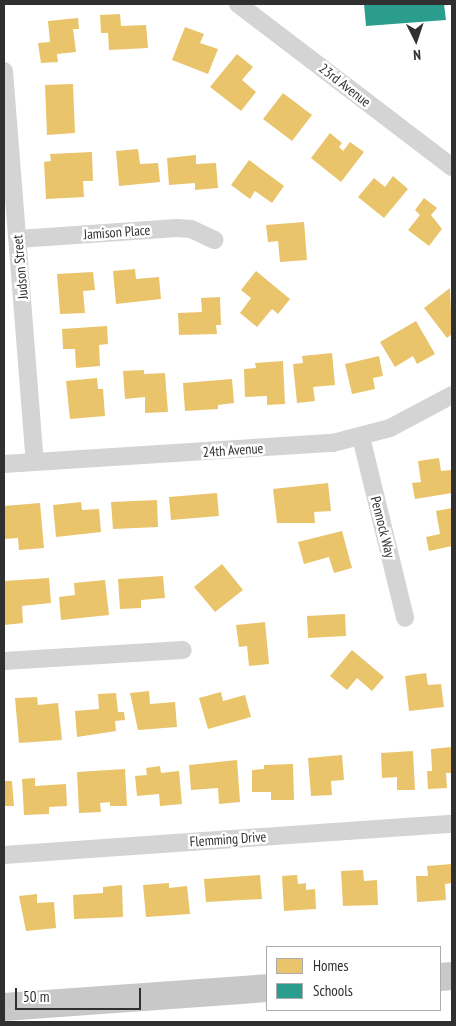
<!DOCTYPE html>
<style>
body{margin:0}
#map{position:relative;width:456px;height:1026px;overflow:hidden;background:#fff;font-family:"PT Sans Narrow",sans-serif}
div>[style]{position:absolute}
.homes>*{inset:0;background:#e9c46a}
.schools>*{inset:0;background:#2a9d8f}
.street>*{height:18px;margin:-9px;padding:0 9px;transform-origin:9px;border-radius:9px;background:#d4d4d4}
.primary>*{height:28px;margin:-14px;padding:0 14px;transform-origin:14px;border-radius:14px;background:#c8c8c8}
span{translate:-50% -50%;white-space:nowrap;text-align:center;line-height:1.15;-webkit-text-stroke:5px #fff;paint-order:stroke}
.street-label{font-size:14px;color:#303030}
.frame{position:absolute;inset:0;border:5px solid #303030;pointer-events:none}
.legend{position:absolute;left:266px;top:946px;width:175px;height:65px;box-sizing:border-box;background:#fff;border:1px solid #acacac;margin:0;padding:6px 9px;list-style:none;font-size:15px;color:#303030}
.legend li{display:flex;align-items:center;gap:10px;height:25px}
.legend b{width:25px;border:1px solid #acacac}
.north{position:absolute;left:391px;top:15px;width:50px;height:50px;-webkit-text-stroke:4px #fff;paint-order:stroke;rotate:176deg;font-size:14px;font-weight:700;line-height:20px;text-align:center;color:#303030}
.north::after{content:'';display:block;margin:auto;width:18px;height:22px;background:#303030;clip-path:polygon(50% 0,100% 100%,50% 72%,0 100%)}
.scale{position:absolute;left:15px;top:988px;width:126px;height:22px;box-sizing:border-box;border:2px solid #303030;border-top:0;padding-left:6px;font-size:15px;line-height:18px;white-space:nowrap;color:#303030;-webkit-text-stroke:4px #fff;paint-order:stroke}
</style>
<div id="map">
<div class="homes">
<i style="clip-path:polygon(120px 14px,121px 26px,146px 25px,148px 48px,109px 50px,108px 33px,101px 33px,100px 15px)"></i>
<i style="clip-path:polygon(78px 18px,79px 29px,73px 29px,76px 52px,57px 54px,58px 62px,41px 63px,38px 43px,50px 42px,48px 21px)"></i>
<i style="clip-path:polygon(185px 27px,204px 34px,200px 43px,218px 49px,208px 74px,172px 60px)"></i>
<i style="clip-path:polygon(237px 54px,253px 67px,242px 80px,256px 92px,241px 111px,210px 87px)"></i>
<i style="clip-path:polygon(73px 84px,75px 133px,47px 135px,45px 85px)"></i>
<i style="clip-path:polygon(283px 93px,312px 115px,292px 141px,263px 119px)"></i>
<i style="clip-path:polygon(330px 133px,342px 143px,339px 147px,343px 151px,350px 142px,364px 152px,341px 182px,311px 158px)"></i>
<i style="clip-path:polygon(138px 149px,140px 164px,158px 163px,160px 182px,119px 186px,116px 151px)"></i>
<i style="clip-path:polygon(92px 152px,93px 181px,83px 181px,84px 197px,46px 199px,44px 162px,51px 161px,50px 154px)"></i>
<i style="clip-path:polygon(196px 155px,196px 164px,216px 163px,218px 188px,195px 190px,195px 183px,169px 185px,167px 158px)"></i>
<i style="clip-path:polygon(249px 160px,284px 186px,272px 203px,255px 191px,250px 199px,231px 185px)"></i>
<i style="clip-path:polygon(393px 176px,408px 189px,384px 218px,358px 197px,374px 178px,385px 187px)"></i>
<i style="clip-path:polygon(424px 198px,437px 208px,431px 215px,442px 229px,429px 246px,408px 230px,420px 215px,415px 210px)"></i>
<i style="clip-path:polygon(304px 222px,307px 260px,280px 262px,278px 241px,268px 242px,266px 225px)"></i>
<i style="clip-path:polygon(135px 269px,136px 279px,159px 277px,161px 299px,116px 304px,113px 271px)"></i>
<i style="clip-path:polygon(256px 271px,290px 299px,278px 314px,272px 309px,257px 327px,240px 313px,251px 298px,241px 290px)"></i>
<i style="clip-path:polygon(93px 272px,95px 290px,83px 291px,85px 313px,60px 314px,57px 274px)"></i>
<i style="clip-path:polygon(450px 288px,452px 334px,447px 338px,424px 308px)"></i>
<i style="clip-path:polygon(220px 297px,221px 325px,216px 325px,217px 334px,179px 335px,178px 313px,202px 312px,201px 298px)"></i>
<i style="clip-path:polygon(416px 321px,435px 354px,417px 364px,413px 356px,395px 367px,380px 342px)"></i>
<i style="clip-path:polygon(107px 326px,108px 344px,99px 345px,100px 366px,76px 368px,75px 349px,63px 349px,62px 329px)"></i>
<i style="clip-path:polygon(332px 353px,335px 385px,313px 387px,315px 401px,297px 403px,293px 364px,303px 363px,302px 356px)"></i>
<i style="clip-path:polygon(379px 356px,383px 376px,373px 378px,375px 389px,352px 394px,345px 364px)"></i>
<i style="clip-path:polygon(283px 361px,285px 404px,267px 405px,267px 396px,245px 397px,244px 369px,256px 368px,255px 363px)"></i>
<i style="clip-path:polygon(144px 370px,144px 374px,165px 373px,168px 412px,145px 413px,145px 397px,125px 399px,123px 371px)"></i>
<i style="clip-path:polygon(97px 378px,98px 389px,103px 389px,105px 416px,70px 419px,66px 381px)"></i>
<i style="clip-path:polygon(232px 379px,234px 403px,218px 405px,218px 409px,185px 411px,183px 383px)"></i>
<i style="clip-path:polygon(439px 458px,441px 471px,451px 470px,452px 493px,415px 499px,412px 483px,421px 482px,418px 461px)"></i>
<i style="clip-path:polygon(328px 483px,331px 511px,314px 512px,315px 523px,277px 523px,273px 489px)"></i>
<i style="clip-path:polygon(217px 493px,219px 516px,171px 520px,169px 497px)"></i>
<i style="clip-path:polygon(157px 500px,158px 527px,113px 529px,111px 502px)"></i>
<i style="clip-path:polygon(81px 502px,82px 510px,99px 509px,101px 532px,56px 537px,53px 505px)"></i>
<i style="clip-path:polygon(40px 503px,44px 548px,19px 550px,18px 538px,4px 539px,4px 506px)"></i>
<i style="clip-path:polygon(452px 508px,452px 546px,429px 551px,426px 537px,440px 534px,436px 511px)"></i>
<i style="clip-path:polygon(342px 531px,352px 568px,334px 573px,329px 557px,304px 564px,298px 542px)"></i>
<i style="clip-path:polygon(222px 564px,243px 590px,215px 612px,194px 587px)"></i>
<i style="clip-path:polygon(163px 576px,165px 598px,141px 600px,141px 608px,120px 609px,118px 579px)"></i>
<i style="clip-path:polygon(49px 578px,51px 603px,22px 606px,23px 623px,4px 625px,4px 581px)"></i>
<i style="clip-path:polygon(105px 580px,109px 615px,61px 620px,59px 597px,75px 595px,74px 583px)"></i>
<i style="clip-path:polygon(345px 614px,346px 636px,308px 638px,307px 616px)"></i>
<i style="clip-path:polygon(265px 622px,269px 664px,249px 666px,247px 646px,239px 647px,236px 625px)"></i>
<i style="clip-path:polygon(352px 650px,384px 677px,372px 691px,357px 678px,347px 690px,330px 676px)"></i>
<i style="clip-path:polygon(426px 673px,428px 685px,441px 684px,444px 707px,409px 711px,405px 676px)"></i>
<i style="clip-path:polygon(149px 691px,150px 704px,175px 702px,177px 727px,138px 730px,130px 693px)"></i>
<i style="clip-path:polygon(221px 692px,223px 701px,245px 695px,251px 717px,208px 729px,199px 698px)"></i>
<i style="clip-path:polygon(116px 693px,118px 712px,124px 712px,125px 720px,115px 721px,116px 731px,77px 737px,75px 711px,99px 709px,98px 694px)"></i>
<i style="clip-path:polygon(37px 697px,38px 705px,58px 703px,62px 740px,19px 743px,15px 698px)"></i>
<i style="clip-path:polygon(452px 747px,452px 773px,446px 773px,447px 788px,428px 789px,427px 771px,432px 771px,431px 749px)"></i>
<i style="clip-path:polygon(413px 751px,415px 790px,397px 790px,397px 777px,382px 778px,381px 753px)"></i>
<i style="clip-path:polygon(342px 755px,344px 780px,331px 781px,332px 795px,311px 796px,308px 758px)"></i>
<i style="clip-path:polygon(237px 760px,240px 802px,219px 804px,218px 788px,191px 790px,189px 765px)"></i>
<i style="clip-path:polygon(293px 764px,294px 800px,271px 800px,271px 792px,252px 792px,252px 770px,264px 769px,264px 765px)"></i>
<i style="clip-path:polygon(160px 766px,161px 773px,179px 771px,182px 804px,160px 806px,159px 794px,137px 796px,135px 776px,147px 775px,146px 768px)"></i>
<i style="clip-path:polygon(125px 769px,127px 806px,110px 806px,110px 802px,100px 803px,101px 812px,79px 813px,77px 772px)"></i>
<i style="clip-path:polygon(35px 778px,35px 786px,66px 784px,67px 806px,49px 807px,49px 814px,24px 815px,22px 779px)"></i>
<i style="clip-path:polygon(4px 781px,12px 781px,14px 806px,4px 806px)"></i>
<i style="clip-path:polygon(452px 864px,452px 883px,445px 884px,446px 900px,417px 902px,416px 876px,428px 876px,427px 866px)"></i>
<i style="clip-path:polygon(363px 870px,364px 881px,377px 880px,378px 905px,343px 906px,341px 871px)"></i>
<i style="clip-path:polygon(260px 875px,262px 899px,206px 902px,204px 879px)"></i>
<i style="clip-path:polygon(297px 875px,298px 884px,306px 883px,306px 890px,315px 889px,316px 909px,284px 911px,282px 876px)"></i>
<i style="clip-path:polygon(169px 883px,169px 888px,187px 886px,190px 914px,146px 917px,143px 885px)"></i>
<i style="clip-path:polygon(122px 885px,123px 917px,74px 919px,73px 895px,103px 893px,103px 887px)"></i>
<i style="clip-path:polygon(37px 894px,37px 903px,54px 902px,56px 928px,26px 931px,19px 896px)"></i>
</div>
<div class="schools">
<i style="clip-path:polygon(364px 4px,444px 4px,446px 20px,366px 26px)"></i>
</div>
<div class="street">
<i style="left:238px;top:4px;width:269px;rotate:37.3deg"></i>
<i style="left:4px;top:71px;width:392px;rotate:85.5deg"></i>
<i style="left:18px;top:239px;width:159px;rotate:-4deg"></i>
<i style="left:177px;top:228px;width:14px;rotate:4deg"></i>
<i style="left:191px;top:229px;width:26px;rotate:25deg"></i>
<i style="left:361px;top:437px;width:186px;rotate:76.3deg"></i>
<i style="left:4px;top:464px;width:330px;rotate:-3.7deg"></i>
<i style="left:333px;top:443px;width:59px;rotate:-14.7deg"></i>
<i style="left:390px;top:428px;width:70px;rotate:-28deg"></i>
<i style="left:4px;top:661px;width:179px;rotate:-3.5deg"></i>
<i style="left:4px;top:855px;width:449px;rotate:-4deg"></i>
</div>
<div class="primary">
<i style="left:440px;top:977px;width:12px;rotate:-5deg"></i>
<i style="left:4px;top:1007px;width:264px;rotate:-4.1deg"></i>
</div>
<div class="street-label">
<span style="left:345px;top:85px;rotate:38deg">23rd Avenue</span>
<span style="left:117px;top:232px;rotate:-4deg">Jamison Place</span>
<span style="left:20px;top:267px;rotate:-95deg">Judson Street</span>
<span style="left:233px;top:450px;rotate:-4deg">24th Avenue</span>
<span style="left:383px;top:527px;rotate:76deg">Pennock Way</span>
<span style="left:228px;top:839px;rotate:-4deg">Flemming Drive</span>
</div>
<div class="frame"></div>
<ul class="legend">
<li><b style="height:14px;background:#e9c46a"></b>Homes</li>
<li><b style="height:14px;background:#2a9d8f"></b>Schools</li>
</ul>
<div class="north">N</div>
<div class="scale">50 m</div>
</div>
